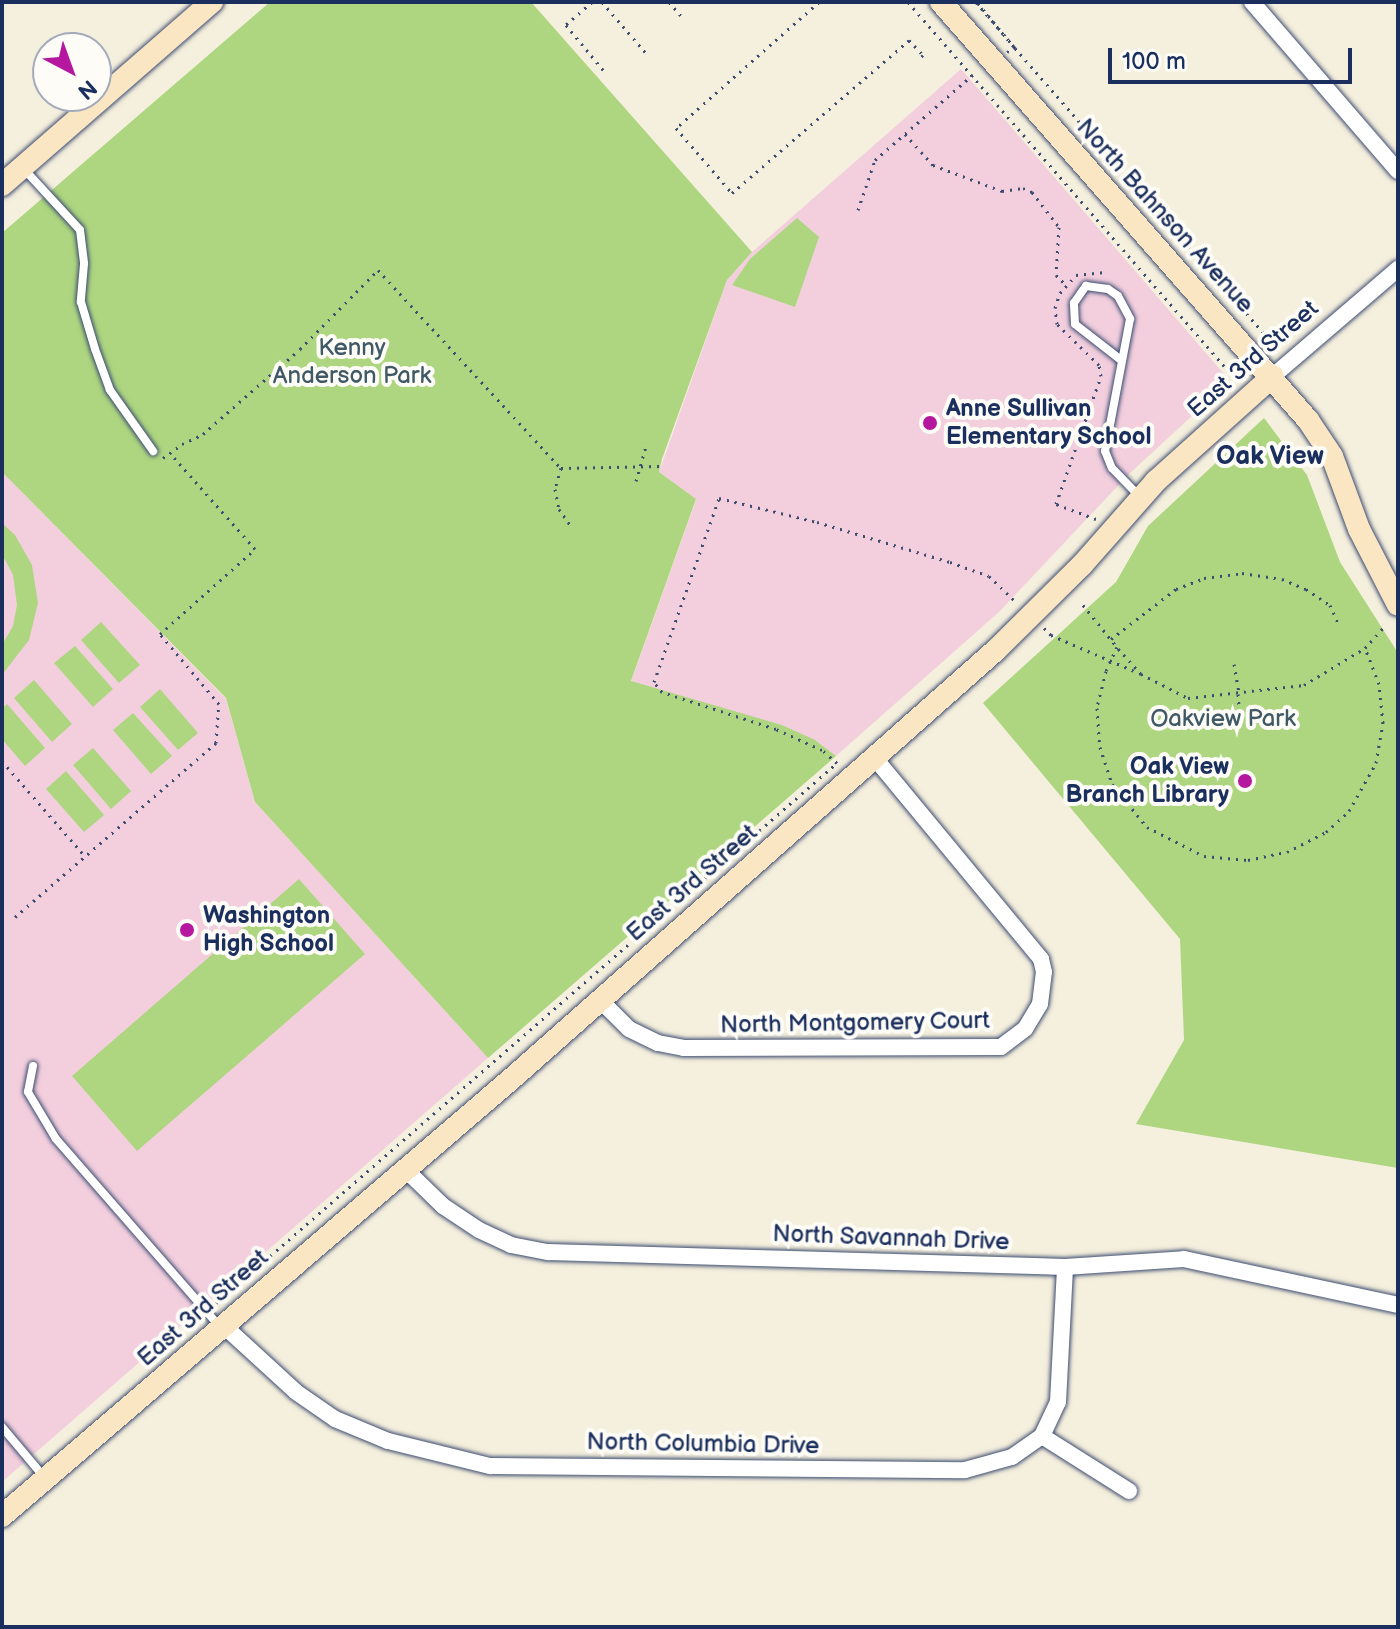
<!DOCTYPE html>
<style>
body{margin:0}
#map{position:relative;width:1400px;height:1629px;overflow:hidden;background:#f5efdd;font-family:"Balsamiq Sans",sans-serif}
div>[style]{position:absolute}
.built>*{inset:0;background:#f3cfde}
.green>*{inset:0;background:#aed680}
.path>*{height:3px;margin-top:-1.5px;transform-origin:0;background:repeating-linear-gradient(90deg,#3c4c71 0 2px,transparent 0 8px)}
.roads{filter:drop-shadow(0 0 2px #3c4c71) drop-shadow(0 0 2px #3c4c71)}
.lane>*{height:8px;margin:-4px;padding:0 4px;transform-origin:4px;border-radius:4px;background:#fff}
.street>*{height:16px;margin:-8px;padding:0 8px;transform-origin:8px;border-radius:8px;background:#fff}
.secondary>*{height:22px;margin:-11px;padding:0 11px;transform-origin:11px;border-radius:11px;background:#fbe6c4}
.dots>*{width:22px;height:22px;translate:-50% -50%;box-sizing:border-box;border:4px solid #fdfcf7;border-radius:50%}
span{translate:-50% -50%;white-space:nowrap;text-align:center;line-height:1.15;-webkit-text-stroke:8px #fdfcf7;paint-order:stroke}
.street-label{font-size:24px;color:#1b2f5e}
.park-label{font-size:24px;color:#405966}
.poi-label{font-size:24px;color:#1b2f5e;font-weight:700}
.left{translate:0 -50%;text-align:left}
.right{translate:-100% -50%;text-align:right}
.neighbourhood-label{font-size:26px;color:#1b2f5e;font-weight:700}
.frame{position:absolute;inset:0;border:4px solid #1b2f5e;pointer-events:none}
.north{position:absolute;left:32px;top:32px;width:80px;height:80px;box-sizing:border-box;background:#fdfcf7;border:2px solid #a3aaba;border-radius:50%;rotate:139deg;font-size:22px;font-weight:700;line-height:32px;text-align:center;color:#1b2f5e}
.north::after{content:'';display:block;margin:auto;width:28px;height:36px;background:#b5179e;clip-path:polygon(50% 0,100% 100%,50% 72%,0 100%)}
.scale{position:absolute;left:1108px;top:48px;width:244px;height:36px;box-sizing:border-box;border:4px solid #1b2f5e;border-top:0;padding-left:10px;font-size:24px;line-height:28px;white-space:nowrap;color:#1b2f5e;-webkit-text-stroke:6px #fdfcf7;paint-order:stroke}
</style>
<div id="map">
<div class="built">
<i style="clip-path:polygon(961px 69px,1230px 381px,1129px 474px,999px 612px,836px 756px,816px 741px,631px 682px,696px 500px,659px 472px,727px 280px,752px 252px)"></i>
<i style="clip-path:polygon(2px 472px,226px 699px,255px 802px,488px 1058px,2px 1482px)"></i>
</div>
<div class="green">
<i style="clip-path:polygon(270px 2px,531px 2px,752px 252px,727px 280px,662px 459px,659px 472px,696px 499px,631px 681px,782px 725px,815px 740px,836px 756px,488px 1058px,255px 802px,226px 698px,2px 472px,2px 233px)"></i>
<i style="clip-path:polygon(797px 218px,819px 237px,795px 307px,732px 285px,750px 259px)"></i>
<i style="clip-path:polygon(1264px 418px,1307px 475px,1340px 562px,1398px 653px,1398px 1168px,1136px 1124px,1184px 1040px,1180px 939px,983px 703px,1116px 582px,1148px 526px)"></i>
<i style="clip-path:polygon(2px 523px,15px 535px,32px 565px,38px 603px,29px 640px,2px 675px,2px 645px,13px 626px,17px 605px,13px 575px,2px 554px)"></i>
<i style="clip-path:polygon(101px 622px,140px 665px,119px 683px,81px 640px)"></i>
<i style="clip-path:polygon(75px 646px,113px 689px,93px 707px,54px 663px)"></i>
<i style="clip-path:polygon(34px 680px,72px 724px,52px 742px,14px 698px)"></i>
<i style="clip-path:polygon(160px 689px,198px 733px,178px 750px,140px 707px)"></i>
<i style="clip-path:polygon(7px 704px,45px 748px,25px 766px,2px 739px,2px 709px)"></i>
<i style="clip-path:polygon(133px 713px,172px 756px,151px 774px,113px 730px)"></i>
<i style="clip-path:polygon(93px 748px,131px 791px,111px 809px,73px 765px)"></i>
<i style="clip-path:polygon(66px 771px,104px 815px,84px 832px,46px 789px)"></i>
<i style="clip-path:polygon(299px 879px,365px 954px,137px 1151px,72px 1076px)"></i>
</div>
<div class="path">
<i style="left:592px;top:2px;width:35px;rotate:139deg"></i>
<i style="left:566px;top:25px;width:60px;rotate:50.4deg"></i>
<i style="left:602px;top:2px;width:66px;rotate:49.3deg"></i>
<i style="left:669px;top:2px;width:18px;rotate:49deg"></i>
<i style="left:819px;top:2px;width:191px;rotate:138.6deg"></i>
<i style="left:676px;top:128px;width:86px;rotate:49.3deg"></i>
<i style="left:732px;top:193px;width:234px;rotate:-40.8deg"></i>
<i style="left:909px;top:40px;width:21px;rotate:47deg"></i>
<i style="left:923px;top:55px;width:4px;rotate:135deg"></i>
<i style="left:908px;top:2px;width:503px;rotate:49.03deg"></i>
<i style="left:976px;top:2px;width:60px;rotate:49.7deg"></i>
<i style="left:1015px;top:48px;width:60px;rotate:-129.6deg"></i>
<i style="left:1007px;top:52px;width:9px;rotate:-27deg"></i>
<i style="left:1015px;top:48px;width:397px;rotate:48.9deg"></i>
<i style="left:905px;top:134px;width:42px;rotate:47.9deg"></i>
<i style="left:933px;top:165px;width:74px;rotate:20.6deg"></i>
<i style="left:1002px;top:191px;width:21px;rotate:-8deg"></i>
<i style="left:1023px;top:188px;width:10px;rotate:24deg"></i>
<i style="left:1032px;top:192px;width:44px;rotate:52.4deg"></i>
<i style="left:1059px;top:227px;width:48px;rotate:93.6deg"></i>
<i style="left:1056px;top:275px;width:14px;rotate:45deg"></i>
<i style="left:858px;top:210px;width:53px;rotate:-71.2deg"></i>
<i style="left:875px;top:160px;width:135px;rotate:-41.1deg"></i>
<i style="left:163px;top:458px;width:24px;rotate:-36deg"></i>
<i style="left:182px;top:444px;width:23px;rotate:-25deg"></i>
<i style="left:203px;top:434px;width:129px;rotate:-41.2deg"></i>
<i style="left:300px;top:349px;width:111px;rotate:-45.4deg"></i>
<i style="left:378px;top:270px;width:270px;rotate:47.3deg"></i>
<i style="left:561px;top:468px;width:100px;rotate:-1.1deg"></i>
<i style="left:561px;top:468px;width:22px;rotate:106deg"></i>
<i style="left:555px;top:489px;width:20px;rotate:79deg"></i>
<i style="left:559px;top:509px;width:19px;rotate:55deg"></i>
<i style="left:636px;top:481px;width:40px;rotate:-74deg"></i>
<i style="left:1096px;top:519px;width:43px;rotate:-159.4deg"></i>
<i style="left:1056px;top:504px;width:136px;rotate:-70.6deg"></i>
<i style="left:1101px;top:376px;width:11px;rotate:-100deg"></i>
<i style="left:1099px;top:365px;width:59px;rotate:-135.7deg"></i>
<i style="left:1057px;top:324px;width:16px;rotate:-97deg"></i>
<i style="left:1055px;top:308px;width:16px;rotate:-72deg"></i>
<i style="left:1060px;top:293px;width:24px;rotate:-48deg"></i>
<i style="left:1076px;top:275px;width:29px;rotate:-6deg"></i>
<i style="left:1083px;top:605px;width:54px;rotate:51deg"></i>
<i style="left:1117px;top:647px;width:26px;rotate:115deg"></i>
<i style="left:1106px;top:671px;width:38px;rotate:104deg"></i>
<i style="left:1097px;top:708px;width:39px;rotate:86deg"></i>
<i style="left:1100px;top:747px;width:39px;rotate:72deg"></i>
<i style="left:1112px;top:784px;width:55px;rotate:50.9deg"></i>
<i style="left:1147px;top:827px;width:64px;rotate:27deg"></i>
<i style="left:1204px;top:856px;width:44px;rotate:5.2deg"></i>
<i style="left:1248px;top:860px;width:40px;rotate:-12deg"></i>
<i style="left:1287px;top:852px;width:44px;rotate:-27.1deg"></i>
<i style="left:1326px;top:832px;width:31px;rotate:-42deg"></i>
<i style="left:1349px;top:811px;width:55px;rotate:-60.6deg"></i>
<i style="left:1376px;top:763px;width:41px;rotate:-80.1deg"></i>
<i style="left:1383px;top:723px;width:39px;rotate:-96deg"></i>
<i style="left:1379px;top:684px;width:39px;rotate:-111deg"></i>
<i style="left:1044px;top:628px;width:10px;rotate:45deg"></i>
<i style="left:1051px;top:635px;width:98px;rotate:23.4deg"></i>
<i style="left:1141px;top:674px;width:36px;rotate:-132deg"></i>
<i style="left:1111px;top:639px;width:82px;rotate:-37.6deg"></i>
<i style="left:1176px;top:589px;width:30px;rotate:-21deg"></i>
<i style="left:1204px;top:578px;width:38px;rotate:-7deg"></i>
<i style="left:1242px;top:573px;width:40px;rotate:8.5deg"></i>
<i style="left:1282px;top:579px;width:26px;rotate:23deg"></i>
<i style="left:1306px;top:589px;width:29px;rotate:34deg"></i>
<i style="left:1330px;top:605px;width:24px;rotate:66deg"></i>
<i style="left:1234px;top:664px;width:28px;rotate:80deg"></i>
<i style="left:1141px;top:674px;width:53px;rotate:27.1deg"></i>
<i style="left:1188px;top:698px;width:117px;rotate:-6.4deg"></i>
<i style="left:1304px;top:685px;width:71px;rotate:-31.2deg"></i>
<i style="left:1365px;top:648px;width:30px;rotate:-48deg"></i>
<i style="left:1238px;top:694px;width:12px;rotate:85deg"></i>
<i style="left:2px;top:761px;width:126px;rotate:48.9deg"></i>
<i style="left:15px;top:917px;width:266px;rotate:-40.9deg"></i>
<i style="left:216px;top:743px;width:39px;rotate:-86deg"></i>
<i style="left:219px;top:704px;width:92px;rotate:-130.1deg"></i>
<i style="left:160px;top:634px;width:127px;rotate:-41.8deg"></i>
<i style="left:255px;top:549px;width:128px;rotate:-131.5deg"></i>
<i style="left:216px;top:1303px;width:823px;rotate:-41.01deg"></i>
<i style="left:837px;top:763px;width:20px;rotate:-139deg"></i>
<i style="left:822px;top:750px;width:51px;rotate:-155.5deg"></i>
<i style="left:776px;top:729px;width:120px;rotate:-162deg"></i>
<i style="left:662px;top:692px;width:13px;rotate:-129deg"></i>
<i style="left:654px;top:682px;width:195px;rotate:-70.5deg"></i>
<i style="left:719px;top:498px;width:101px;rotate:13.8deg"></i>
<i style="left:817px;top:522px;width:139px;rotate:16.7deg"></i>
<i style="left:950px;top:562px;width:41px;rotate:19.7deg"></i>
<i style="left:989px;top:576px;width:40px;rotate:44deg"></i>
</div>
<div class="roads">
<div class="lane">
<i style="left:23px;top:168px;width:84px;rotate:47.4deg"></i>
<i style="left:80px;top:230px;width:34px;rotate:83deg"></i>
<i style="left:84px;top:264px;width:38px;rotate:95deg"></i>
<i style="left:81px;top:302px;width:49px;rotate:73.4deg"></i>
<i style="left:95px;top:349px;width:44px;rotate:69.9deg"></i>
<i style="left:110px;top:390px;width:75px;rotate:54.8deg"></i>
<i style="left:1121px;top:360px;width:58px;rotate:-142deg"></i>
<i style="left:1075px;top:324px;width:21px;rotate:-93deg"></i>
<i style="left:1074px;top:303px;width:21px;rotate:-55deg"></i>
<i style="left:1086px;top:286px;width:22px;rotate:8deg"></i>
<i style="left:1108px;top:289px;width:12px;rotate:35deg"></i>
<i style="left:1118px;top:296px;width:26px;rotate:62deg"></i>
<i style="left:1130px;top:319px;width:134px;rotate:100.7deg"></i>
<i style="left:1105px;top:451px;width:18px;rotate:68deg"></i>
<i style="left:1112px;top:468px;width:40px;rotate:46deg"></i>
<i style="left:33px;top:1066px;width:26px;rotate:101deg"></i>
<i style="left:28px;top:1092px;width:55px;rotate:59.2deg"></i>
<i style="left:56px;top:1139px;width:249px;rotate:48.9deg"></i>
<i style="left:2px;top:1427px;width:67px;rotate:49.9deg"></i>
</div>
<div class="street">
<i style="left:1252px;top:2px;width:223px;rotate:49.2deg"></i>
<i style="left:1273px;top:376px;width:165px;rotate:-40.6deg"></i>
<i style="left:599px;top:999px;width:42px;rotate:45deg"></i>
<i style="left:629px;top:1029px;width:32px;rotate:26deg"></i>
<i style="left:658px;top:1043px;width:26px;rotate:11deg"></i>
<i style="left:684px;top:1048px;width:317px;rotate:-0.2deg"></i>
<i style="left:1001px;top:1047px;width:30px;rotate:-37deg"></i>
<i style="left:1025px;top:1029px;width:29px;rotate:-59deg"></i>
<i style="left:1040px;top:1004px;width:32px;rotate:-83deg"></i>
<i style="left:1044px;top:972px;width:13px;rotate:-103deg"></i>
<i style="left:1041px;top:959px;width:261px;rotate:-129.6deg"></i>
<i style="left:405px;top:1169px;width:53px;rotate:44.2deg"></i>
<i style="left:443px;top:1206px;width:43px;rotate:33.7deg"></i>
<i style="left:479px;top:1230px;width:35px;rotate:25deg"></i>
<i style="left:511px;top:1245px;width:38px;rotate:11deg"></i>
<i style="left:548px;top:1252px;width:517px;rotate:1.66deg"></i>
<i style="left:1065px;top:1267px;width:119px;rotate:-3.8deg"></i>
<i style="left:1184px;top:1259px;width:219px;rotate:12.1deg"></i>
<i style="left:223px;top:1325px;width:99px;rotate:42.5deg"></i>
<i style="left:296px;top:1392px;width:47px;rotate:34.7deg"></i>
<i style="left:335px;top:1419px;width:57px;rotate:22.5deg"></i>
<i style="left:388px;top:1441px;width:105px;rotate:13.8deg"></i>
<i style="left:490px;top:1466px;width:475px;rotate:0.5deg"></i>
<i style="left:965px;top:1470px;width:49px;rotate:-15.5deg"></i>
<i style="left:1012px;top:1457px;width:37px;rotate:-35deg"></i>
<i style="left:1042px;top:1436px;width:38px;rotate:-65deg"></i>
<i style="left:1058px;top:1402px;width:135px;rotate:-87deg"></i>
<i style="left:1042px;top:1436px;width:103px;rotate:32.3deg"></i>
</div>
<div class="secondary">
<i style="left:941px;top:2px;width:556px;rotate:48.72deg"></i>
<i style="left:1308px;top:420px;width:43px;rotate:56.3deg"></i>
<i style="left:1332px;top:456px;width:78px;rotate:69.7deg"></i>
<i style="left:1359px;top:529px;width:85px;rotate:62.8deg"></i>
<i style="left:2px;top:185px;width:279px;rotate:-41.1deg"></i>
<i style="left:2px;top:1516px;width:668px;rotate:-40.63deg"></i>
<i style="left:509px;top:1081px;width:650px;rotate:-41.51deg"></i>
<i style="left:996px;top:650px;width:121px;rotate:-44.7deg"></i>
<i style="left:1082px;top:565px;width:112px;rotate:-48.6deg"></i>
<i style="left:1156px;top:481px;width:157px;rotate:-41.9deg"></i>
</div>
</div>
<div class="dots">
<i style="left:930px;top:423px;background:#b5179e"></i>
<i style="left:1245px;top:781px;background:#b5179e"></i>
<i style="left:187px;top:930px;background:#b5179e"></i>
</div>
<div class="street-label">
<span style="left:1165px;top:216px;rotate:48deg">North Bahnson Avenue</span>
<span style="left:1253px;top:359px;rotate:-41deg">East 3rd Street</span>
<span style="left:692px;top:883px;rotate:-41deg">East 3rd Street</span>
<span style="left:855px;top:1023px;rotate:-1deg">North Montgomery Court</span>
<span style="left:891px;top:1238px;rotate:2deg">North Savannah Drive</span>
<span style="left:203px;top:1308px;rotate:-41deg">East 3rd Street</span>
<span style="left:703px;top:1444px;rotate:1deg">North Columbia Drive</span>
</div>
<div class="park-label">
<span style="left:352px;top:362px">Kenny<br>Anderson Park</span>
<span style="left:1223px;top:719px">Oakview Park</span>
</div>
<div class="poi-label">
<span class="left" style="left:946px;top:423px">Anne Sullivan<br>Elementary School</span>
<span class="right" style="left:1229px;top:781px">Oak View<br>Branch Library</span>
<span class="left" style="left:203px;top:930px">Washington<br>High School</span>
</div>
<div class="neighbourhood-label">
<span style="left:1270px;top:457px">Oak View</span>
</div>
<div class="frame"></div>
<div class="north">N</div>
<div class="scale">100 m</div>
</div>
